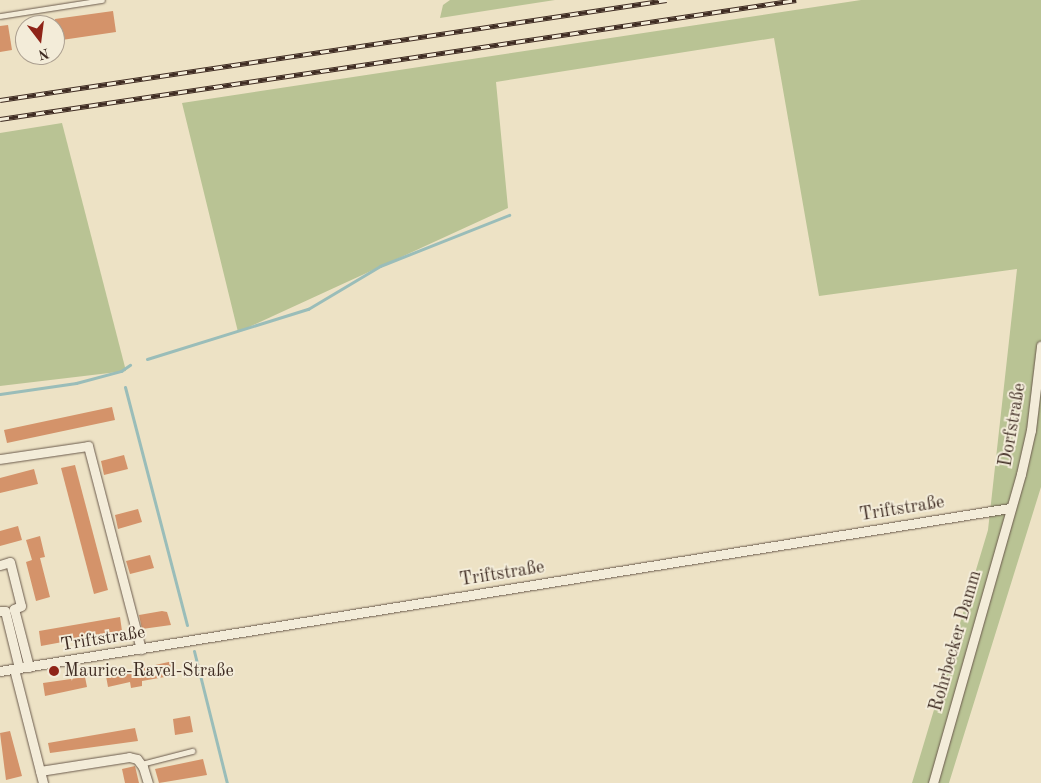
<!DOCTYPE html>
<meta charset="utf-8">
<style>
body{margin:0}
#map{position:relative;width:1041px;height:783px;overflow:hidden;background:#ede2c5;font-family:"Old Standard TT",serif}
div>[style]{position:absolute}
.green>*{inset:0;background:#b9c394}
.stream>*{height:3px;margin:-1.5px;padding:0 1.5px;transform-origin:1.5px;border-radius:1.5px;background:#9abdb9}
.building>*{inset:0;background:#d4936a}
.roads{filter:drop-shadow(0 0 1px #6a5a4c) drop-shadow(0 0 1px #6a5a4c)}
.service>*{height:4.5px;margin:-2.25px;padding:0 2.25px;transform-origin:2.25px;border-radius:2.25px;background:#f3ecd9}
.minor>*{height:9px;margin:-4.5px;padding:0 4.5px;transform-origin:4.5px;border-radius:4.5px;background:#f3ecd9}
.rail>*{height:5px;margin-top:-2.5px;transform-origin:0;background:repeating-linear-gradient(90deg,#f3ecd9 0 9px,#3f2c23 0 18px);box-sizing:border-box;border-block:1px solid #3f2c23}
.dots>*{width:14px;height:14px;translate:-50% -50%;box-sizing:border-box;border:2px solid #f3ecd9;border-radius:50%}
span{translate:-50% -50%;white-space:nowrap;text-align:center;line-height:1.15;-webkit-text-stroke:4px #f3ecd9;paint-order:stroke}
.street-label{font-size:18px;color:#3f2c23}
.poi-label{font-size:18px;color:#3f2c23}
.left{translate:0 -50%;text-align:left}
.north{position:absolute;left:15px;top:15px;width:50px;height:50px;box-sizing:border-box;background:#f3ecd9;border:1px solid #ab9f90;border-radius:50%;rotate:165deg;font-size:14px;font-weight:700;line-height:20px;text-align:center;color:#3f2c23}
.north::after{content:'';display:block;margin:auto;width:18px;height:22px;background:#8f2418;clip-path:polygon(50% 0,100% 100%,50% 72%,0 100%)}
</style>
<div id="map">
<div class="green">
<i style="clip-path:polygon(450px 0,555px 0,440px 18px,443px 5px)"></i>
<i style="clip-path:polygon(861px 0,1041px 0,1041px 487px,949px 783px,912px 783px,988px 530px,1017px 269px,819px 296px,774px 38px,496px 82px,508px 208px,238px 332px,182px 103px)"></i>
<i style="clip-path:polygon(62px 123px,126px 371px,0 386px,0 133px)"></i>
</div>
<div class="stream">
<i style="left:147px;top:359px;width:169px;rotate:-17.3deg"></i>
<i style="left:308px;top:309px;width:84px;rotate:-30.8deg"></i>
<i style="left:380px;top:266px;width:139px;rotate:-21.6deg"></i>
<i style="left:125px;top:387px;width:246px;rotate:75.4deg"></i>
<i style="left:0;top:394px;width:77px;rotate:-8.2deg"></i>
<i style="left:76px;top:383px;width:47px;rotate:-14.9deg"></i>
<i style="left:121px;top:371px;width:11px;rotate:-34deg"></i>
<i style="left:194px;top:651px;width:136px;rotate:76deg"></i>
</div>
<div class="building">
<i style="clip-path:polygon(113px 11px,116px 32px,55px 41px,55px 19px)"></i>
<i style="clip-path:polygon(8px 25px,12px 50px,0 52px,0 26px)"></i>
<i style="clip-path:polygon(112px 407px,115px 420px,7px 443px,4px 430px)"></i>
<i style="clip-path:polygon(124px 455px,128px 469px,104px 475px,101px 461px)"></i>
<i style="clip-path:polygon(75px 465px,108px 590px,94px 594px,61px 468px)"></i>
<i style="clip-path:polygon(34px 469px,38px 484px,0 493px,0 478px)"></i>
<i style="clip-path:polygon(138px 509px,142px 522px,118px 529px,115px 515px)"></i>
<i style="clip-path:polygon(18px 526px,22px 540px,0 546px,0 531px)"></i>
<i style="clip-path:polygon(40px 536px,45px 557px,40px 558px,50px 597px,36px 601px,26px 562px,32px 560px,26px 540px)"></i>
<i style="clip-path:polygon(150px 555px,154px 568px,130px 574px,126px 561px)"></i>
<i style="clip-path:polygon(162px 611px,167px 612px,171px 625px,142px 629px,139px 615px)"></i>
<i style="clip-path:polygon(120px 617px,122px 631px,41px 646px,39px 631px)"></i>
<i style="clip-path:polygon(173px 661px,176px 675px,142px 681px,142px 686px,131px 688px,130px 682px,108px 687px,106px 676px)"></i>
<i style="clip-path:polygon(85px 677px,87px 687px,45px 696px,43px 683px)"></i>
<i style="clip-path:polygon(190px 716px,193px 732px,175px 735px,173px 719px)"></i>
<i style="clip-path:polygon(135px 728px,138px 741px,50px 753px,48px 743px)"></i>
<i style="clip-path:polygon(10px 731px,22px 776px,6px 780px,0 733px)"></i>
<i style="clip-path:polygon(203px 759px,207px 775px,159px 783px,155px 769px)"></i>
<i style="clip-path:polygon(135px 766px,139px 783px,125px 783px,122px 769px)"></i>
</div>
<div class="roads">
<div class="service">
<i style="left:0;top:16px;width:103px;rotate:-8.9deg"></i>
<i style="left:141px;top:764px;width:53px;rotate:-14.3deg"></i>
</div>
<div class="minor">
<i style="left:0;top:459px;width:89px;rotate:-8.4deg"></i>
<i style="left:88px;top:446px;width:210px;rotate:75.4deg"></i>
<i style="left:0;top:565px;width:10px;rotate:-17deg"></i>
<i style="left:10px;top:562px;width:45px;rotate:76deg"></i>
<i style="left:21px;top:606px;width:8px;rotate:157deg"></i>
<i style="left:14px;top:609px;width:60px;rotate:75.5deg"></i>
<i style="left:0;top:611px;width:5px"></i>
<i style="left:5px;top:611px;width:59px;rotate:76.2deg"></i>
<i style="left:14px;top:669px;width:118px;rotate:75.7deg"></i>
<i style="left:0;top:671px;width:1023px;rotate:-9.17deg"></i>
<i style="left:40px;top:771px;width:90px;rotate:-8.9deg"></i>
<i style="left:129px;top:757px;width:8px;rotate:14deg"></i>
<i style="left:137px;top:759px;width:10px;rotate:53deg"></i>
<i style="left:143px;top:767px;width:17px;rotate:73deg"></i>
<i style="left:933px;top:783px;width:321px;rotate:-74.1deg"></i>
<i style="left:1021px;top:474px;width:45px;rotate:-77.2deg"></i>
<i style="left:1031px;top:430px;width:85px;rotate:-83.2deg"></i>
</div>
</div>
<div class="rail">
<i style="left:0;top:100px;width:674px;rotate:-8.53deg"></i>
<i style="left:0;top:119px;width:805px;rotate:-8.5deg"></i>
</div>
<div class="dots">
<i style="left:54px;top:671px;background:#8f2418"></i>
</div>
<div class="street-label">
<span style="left:1013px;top:425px;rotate:-80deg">Dorfstraße</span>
<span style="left:902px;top:509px;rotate:-9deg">Triftstraße</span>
<span style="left:502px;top:574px;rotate:-9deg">Triftstraße</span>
<span style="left:103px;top:639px;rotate:-9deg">Triftstraße</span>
<span style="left:956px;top:641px;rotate:-74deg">Rohrbecker Damm</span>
</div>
<div class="poi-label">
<span class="left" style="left:64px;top:671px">Maurice-Ravel-Straße</span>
</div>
<div class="north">N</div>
</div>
